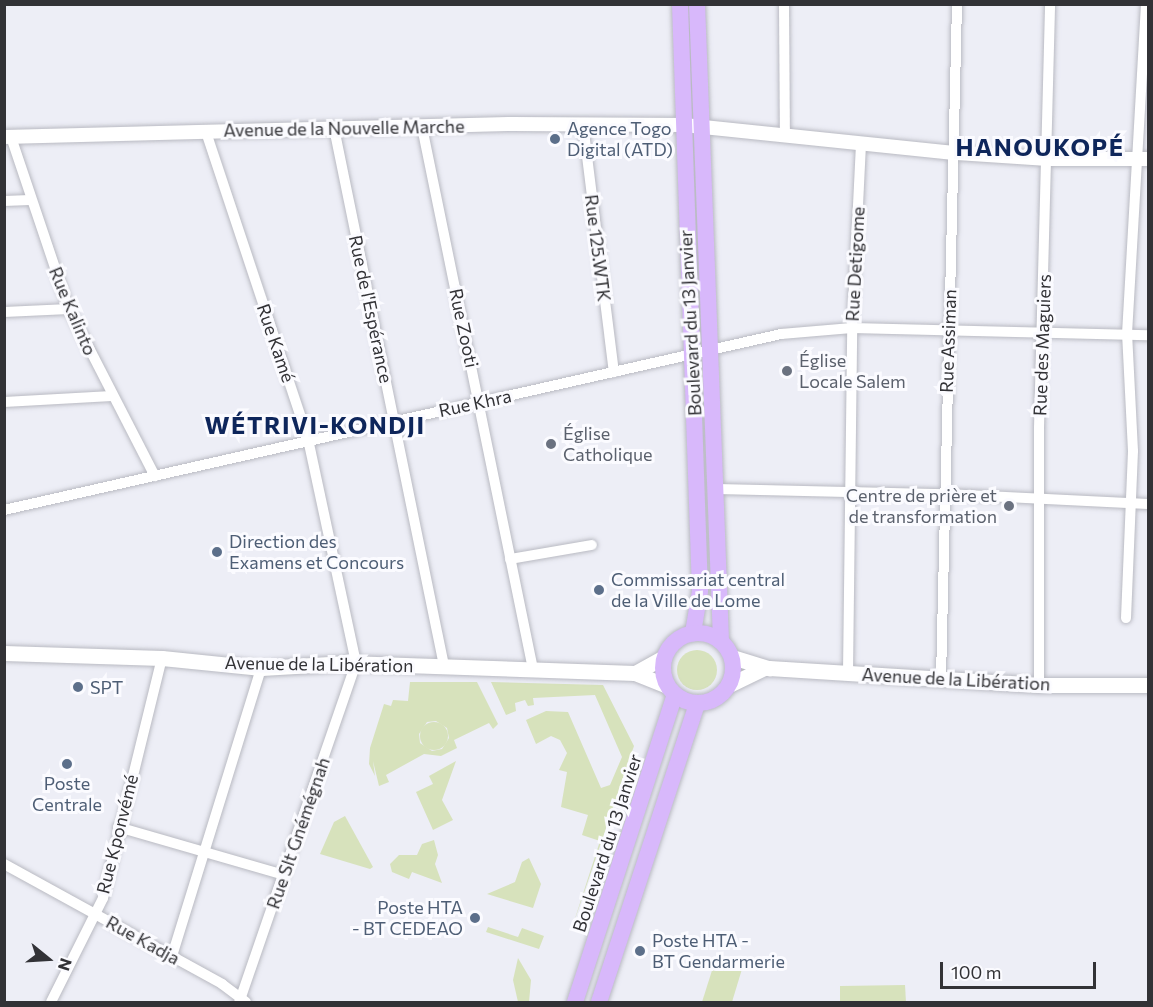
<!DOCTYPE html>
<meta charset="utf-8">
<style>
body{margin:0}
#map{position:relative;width:1153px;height:1007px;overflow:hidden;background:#edeef6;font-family:Commissioner,sans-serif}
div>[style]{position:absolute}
.green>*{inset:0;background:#d7e2bc}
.round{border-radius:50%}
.roads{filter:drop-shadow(0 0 2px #b9bac2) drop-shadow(0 0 2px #b9bac2)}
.minor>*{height:10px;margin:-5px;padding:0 5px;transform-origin:5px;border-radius:5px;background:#fff}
.tertiary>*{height:14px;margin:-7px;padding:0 7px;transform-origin:7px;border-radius:7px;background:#fff}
.secondary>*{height:15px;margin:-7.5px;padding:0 7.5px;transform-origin:7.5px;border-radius:7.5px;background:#fff}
.trunk>*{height:16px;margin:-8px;padding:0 8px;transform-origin:8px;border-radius:8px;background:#d8b8fb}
.trunk>.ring{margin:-8px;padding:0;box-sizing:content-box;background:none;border:16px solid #d8b8fb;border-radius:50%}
.dots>*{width:16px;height:16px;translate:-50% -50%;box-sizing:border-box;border:3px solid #fbfbff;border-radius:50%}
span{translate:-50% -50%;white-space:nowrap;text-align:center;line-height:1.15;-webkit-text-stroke:6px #fbfbff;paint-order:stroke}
.street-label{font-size:18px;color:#323236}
.service-label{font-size:18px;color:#4e5e75}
.left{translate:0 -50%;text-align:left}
.right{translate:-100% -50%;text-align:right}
.worship-label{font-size:18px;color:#5b616d}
.district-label{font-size:24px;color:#0e265b;font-weight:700;letter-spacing:1.5px}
.frame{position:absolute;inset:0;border:6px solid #323236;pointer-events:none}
.north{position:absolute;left:18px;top:929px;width:60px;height:60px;-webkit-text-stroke:4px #fbfbff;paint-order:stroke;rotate:108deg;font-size:16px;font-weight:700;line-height:24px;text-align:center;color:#323236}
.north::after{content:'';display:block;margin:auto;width:21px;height:27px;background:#323236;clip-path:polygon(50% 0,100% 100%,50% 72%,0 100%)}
.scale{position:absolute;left:940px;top:962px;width:156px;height:27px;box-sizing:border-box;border:3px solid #323236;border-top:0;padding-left:8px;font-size:18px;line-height:21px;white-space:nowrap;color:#323236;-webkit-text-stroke:4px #fbfbff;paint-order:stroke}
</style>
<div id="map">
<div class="green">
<i class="round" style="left:677px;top:650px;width:40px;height:40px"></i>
<i style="clip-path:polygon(evenodd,410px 682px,477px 682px,498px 724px,493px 729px,489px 723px,454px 740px,457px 748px,441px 756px,424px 754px,386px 775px,389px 782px,379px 786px,373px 761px,375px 776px,369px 764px,370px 748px,384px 704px,391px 706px,393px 700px,408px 701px,410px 682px,436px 721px,447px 728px,449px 738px,442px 749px,432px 751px,420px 743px,419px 734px,427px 722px,436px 721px)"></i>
<i style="clip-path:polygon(491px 682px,603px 685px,634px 746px,570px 934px,600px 841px,582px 835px,588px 815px,561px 807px,567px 772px,559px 770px,567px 753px,560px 740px,551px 736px,536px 744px,526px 720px,546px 711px,568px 712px,601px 788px,610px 785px,622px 757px,595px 695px,533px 698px,534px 705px,528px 706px,525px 700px,515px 703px,516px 711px,506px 715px)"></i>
<i class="round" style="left:420px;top:722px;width:28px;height:28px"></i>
<i style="clip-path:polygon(456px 761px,442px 800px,453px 820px,433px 830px,416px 792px,433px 784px,429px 776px)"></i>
<i style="clip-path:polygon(345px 816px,373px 867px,370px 869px,320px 854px,334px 822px)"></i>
<i style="clip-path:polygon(434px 840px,438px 855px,435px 864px,442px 883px,412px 872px,409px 879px,392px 872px,390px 864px,399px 855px,417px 855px,422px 844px)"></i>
<i style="clip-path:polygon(529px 858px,541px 884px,533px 908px,487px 894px,515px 882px,522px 862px)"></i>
<i style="clip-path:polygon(488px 927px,518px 937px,522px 928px,544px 936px,539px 949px,486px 932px)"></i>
<i style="clip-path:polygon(518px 958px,531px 980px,529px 1002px,518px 1002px,513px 980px)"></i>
<i style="clip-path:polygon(715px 961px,742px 969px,732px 1002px,702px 1002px)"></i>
<i style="clip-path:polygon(905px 985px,906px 1002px,840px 1002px,840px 986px)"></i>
</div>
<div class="roads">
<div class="minor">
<i style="left:784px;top:4px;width:133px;rotate:89.6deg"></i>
<i style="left:583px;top:124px;width:250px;rotate:82.9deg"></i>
<i style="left:422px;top:127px;width:553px;rotate:78.43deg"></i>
<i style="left:334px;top:128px;width:549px;rotate:78.44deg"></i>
<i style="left:206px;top:132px;width:324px;rotate:71.6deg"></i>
<i style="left:308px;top:439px;width:229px;rotate:77.9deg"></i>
<i style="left:356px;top:663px;width:359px;rotate:109deg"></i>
<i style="left:11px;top:137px;width:182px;rotate:71.4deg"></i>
<i style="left:69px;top:309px;width:188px;rotate:62.8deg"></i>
<i style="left:4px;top:201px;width:26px;rotate:-2deg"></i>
<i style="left:4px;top:312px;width:65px;rotate:-2.6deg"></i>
<i style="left:4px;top:402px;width:108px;rotate:-3.2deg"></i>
<i style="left:717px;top:489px;width:228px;rotate:1.3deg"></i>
<i style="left:945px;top:494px;width:203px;rotate:2.8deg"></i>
<i style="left:4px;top:510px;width:797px;rotate:-12.76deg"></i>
<i style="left:781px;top:334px;width:71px;rotate:-4.8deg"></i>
<i style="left:852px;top:328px;width:296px;rotate:1.4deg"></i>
<i style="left:510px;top:559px;width:83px;rotate:-9.7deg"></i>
<i style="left:1126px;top:618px;width:167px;rotate:-87.6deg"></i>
<i style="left:1133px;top:451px;width:117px;rotate:-92.9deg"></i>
<i style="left:1127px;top:334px;width:331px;rotate:-86.7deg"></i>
<i style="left:848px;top:673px;width:345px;rotate:-89.3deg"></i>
<i style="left:852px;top:328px;width:184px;rotate:-87.2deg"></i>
<i style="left:941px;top:678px;width:674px;rotate:-88.64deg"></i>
<i style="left:1039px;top:685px;width:257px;rotate:-90deg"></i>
<i style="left:1039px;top:428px;width:424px;rotate:-88.5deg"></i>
<i style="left:118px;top:827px;width:173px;rotate:16.1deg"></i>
<i style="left:4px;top:864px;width:249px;rotate:28.8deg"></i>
<i style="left:222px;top:984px;width:30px;rotate:37deg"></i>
<i style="left:172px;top:956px;width:301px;rotate:-72.8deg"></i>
<i style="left:51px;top:1002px;width:116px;rotate:-63.4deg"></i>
<i style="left:103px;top:898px;width:247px;rotate:-76.2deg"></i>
</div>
<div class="tertiary">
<i style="left:4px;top:137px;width:508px;rotate:-1.47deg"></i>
<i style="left:512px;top:124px;width:172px;rotate:0.3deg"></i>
<i style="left:684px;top:125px;width:274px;rotate:5.9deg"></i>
<i style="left:957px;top:153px;width:91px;rotate:3.8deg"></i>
<i style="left:1048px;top:159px;width:100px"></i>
</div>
<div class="secondary">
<i style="left:4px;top:653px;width:158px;rotate:1.8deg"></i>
<i style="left:162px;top:658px;width:100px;rotate:5.8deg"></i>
<i style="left:261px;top:668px;width:86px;rotate:-3.3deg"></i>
<i style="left:347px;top:663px;width:288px;rotate:2deg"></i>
<i style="left:635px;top:673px;width:35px;rotate:22deg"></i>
<i style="left:732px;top:657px;width:39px;rotate:17deg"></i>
<i style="left:769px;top:668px;width:271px;rotate:3.6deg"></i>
<i style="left:1039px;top:685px;width:109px"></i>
<i style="left:635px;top:673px;width:33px;rotate:-29deg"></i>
<i style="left:729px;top:685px;width:39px;rotate:-26deg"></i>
</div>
<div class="trunk">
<i style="left:680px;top:4px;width:587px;rotate:88.05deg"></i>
<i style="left:700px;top:591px;width:43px;rotate:99.5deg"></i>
<i style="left:697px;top:4px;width:637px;rotate:87.84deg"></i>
<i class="ring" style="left:663px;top:633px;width:54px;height:54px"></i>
<i style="left:575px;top:1002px;width:323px;rotate:-72deg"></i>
<i style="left:599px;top:1002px;width:314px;rotate:-71.8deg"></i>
</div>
</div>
<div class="dots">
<i style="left:555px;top:139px;background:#5c6f8a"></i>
<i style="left:787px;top:371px;background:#6b7280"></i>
<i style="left:551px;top:444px;background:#6b7280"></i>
<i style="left:1009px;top:506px;background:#6b7280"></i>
<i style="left:217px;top:552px;background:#5c6f8a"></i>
<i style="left:599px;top:590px;background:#5c6f8a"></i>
<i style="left:78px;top:687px;background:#5c6f8a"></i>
<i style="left:67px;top:764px;background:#5c6f8a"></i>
<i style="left:475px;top:918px;background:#5c6f8a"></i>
<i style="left:640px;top:951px;background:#5c6f8a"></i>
</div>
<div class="street-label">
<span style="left:344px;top:128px;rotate:-1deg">Avenue de la Nouvelle Marche</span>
<span style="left:598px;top:248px;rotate:83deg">Rue 125.WTK</span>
<span style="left:855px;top:264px;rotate:-87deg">Rue Detigome</span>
<span style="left:371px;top:309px;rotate:78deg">Rue de l'Espérance</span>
<span style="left:73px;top:311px;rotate:67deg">Rue Kalinto</span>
<span style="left:690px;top:323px;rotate:-93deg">Boulevard du 13 Janvier</span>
<span style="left:464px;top:328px;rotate:78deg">Rue Zooti</span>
<span style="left:948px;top:341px;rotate:-88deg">Rue Assiman</span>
<span style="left:276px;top:343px;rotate:71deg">Rue Kamé</span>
<span style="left:1042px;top:345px;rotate:-88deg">Rue des Maguiers</span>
<span style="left:475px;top:403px;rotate:-12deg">Rue Khra</span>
<span style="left:319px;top:664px;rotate:1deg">Avenue de la Libération</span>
<span style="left:956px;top:679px;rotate:3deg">Avenue de la Libération</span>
<span style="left:298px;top:833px;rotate:-71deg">Rue Slt Gnémégnah</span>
<span style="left:117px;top:834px;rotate:-76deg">Rue Kponvémé</span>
<span style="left:607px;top:843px;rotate:-72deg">Boulevard du 13 Janvier</span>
<span style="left:143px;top:940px;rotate:29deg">Rue Kadja</span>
</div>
<div class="service-label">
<span class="left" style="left:567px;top:139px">Agence Togo<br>Digital (ATD)</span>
<span class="left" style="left:229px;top:552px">Direction des<br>Examens et Concours</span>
<span class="left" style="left:611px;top:590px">Commissariat central<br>de la Ville de Lome</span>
<span class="left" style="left:90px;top:687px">SPT</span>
<span style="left:67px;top:794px">Poste<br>Centrale</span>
<span class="right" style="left:463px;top:918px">Poste HTA<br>- BT CEDEAO</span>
<span class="left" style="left:652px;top:951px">Poste HTA -<br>BT Gendarmerie</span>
</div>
<div class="worship-label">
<span class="left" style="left:799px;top:371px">Église<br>Locale Salem</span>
<span class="left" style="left:563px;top:444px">Église<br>Catholique</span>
<span class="right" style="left:997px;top:506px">Centre de prière et<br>de transformation</span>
</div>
<div class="district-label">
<span style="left:1040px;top:147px">HANOUKOPÉ</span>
<span style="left:315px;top:425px">WÉTRIVI-KONDJI</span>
</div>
<div class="frame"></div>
<div class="north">N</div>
<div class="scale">100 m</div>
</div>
